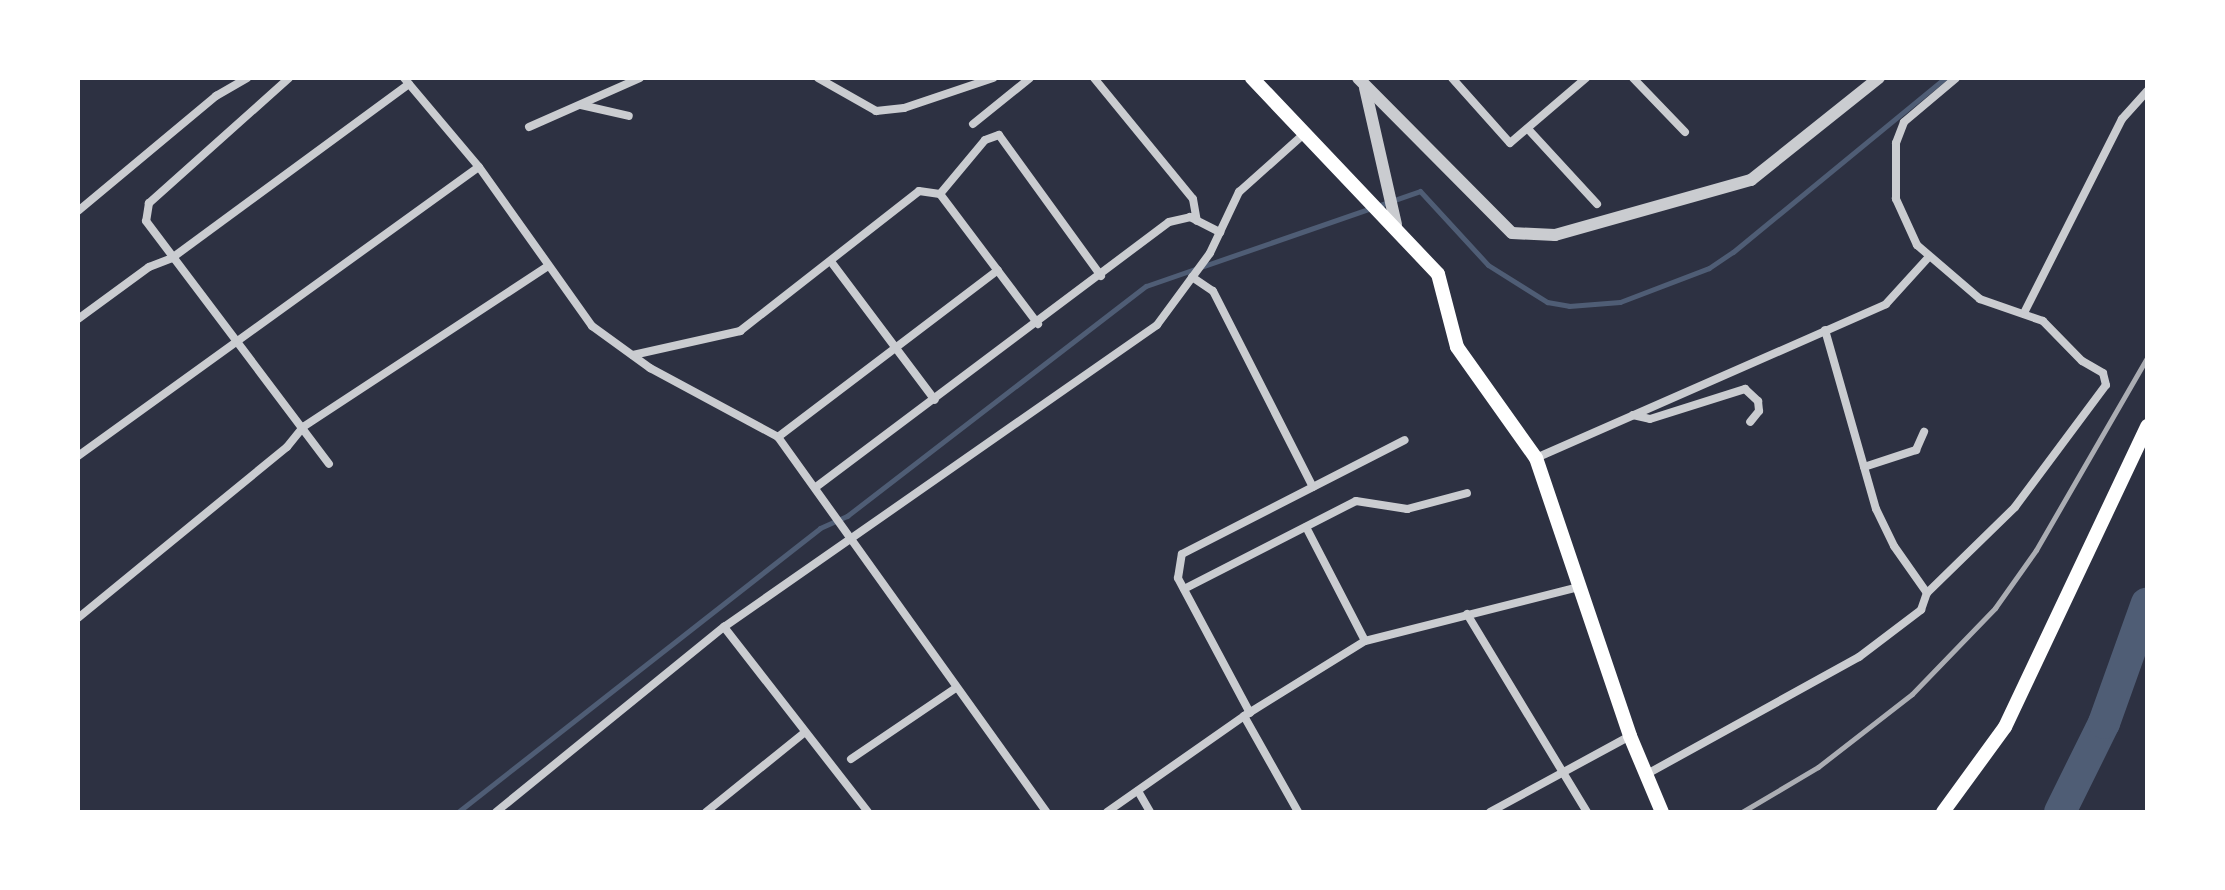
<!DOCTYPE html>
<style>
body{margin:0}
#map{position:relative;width:2225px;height:890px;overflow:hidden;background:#2d3142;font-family:Cabin,sans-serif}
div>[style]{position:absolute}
.stream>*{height:5px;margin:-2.5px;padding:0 2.5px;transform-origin:2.5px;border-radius:2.5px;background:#4f5d75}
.river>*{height:32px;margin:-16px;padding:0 16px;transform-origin:16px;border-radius:16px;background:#4f5d75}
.minor>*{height:8px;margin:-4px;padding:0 4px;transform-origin:4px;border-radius:4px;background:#caccd0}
.tertiary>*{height:12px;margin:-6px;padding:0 6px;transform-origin:6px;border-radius:6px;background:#caccd0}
.secondary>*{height:14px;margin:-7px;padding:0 7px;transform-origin:7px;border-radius:7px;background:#fff}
.rail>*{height:5px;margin:-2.5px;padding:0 2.5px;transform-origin:2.5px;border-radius:2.5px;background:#abadb3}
span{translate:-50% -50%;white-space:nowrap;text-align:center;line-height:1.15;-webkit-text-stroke:6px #fff;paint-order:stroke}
.frame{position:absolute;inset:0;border:80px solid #fff;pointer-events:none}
</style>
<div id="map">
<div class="stream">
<i style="left:458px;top:812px;width:460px;rotate:-38.1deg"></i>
<i style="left:820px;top:528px;width:30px;rotate:-24deg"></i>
<i style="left:847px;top:516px;width:377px;rotate:-37.6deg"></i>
<i style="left:1146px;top:286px;width:290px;rotate:-19.1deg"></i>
<i style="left:1420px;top:191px;width:100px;rotate:47.4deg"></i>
<i style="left:1488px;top:265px;width:70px;rotate:32.1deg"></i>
<i style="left:1547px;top:302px;width:22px;rotate:10deg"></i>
<i style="left:1569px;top:306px;width:51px;rotate:-4.5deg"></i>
<i style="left:1620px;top:302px;width:95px;rotate:-20.9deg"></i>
<i style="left:1709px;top:268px;width:29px;rotate:-34deg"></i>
<i style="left:1733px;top:252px;width:274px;rotate:-39.4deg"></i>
</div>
<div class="river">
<i style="left:2060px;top:812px;width:99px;rotate:-63.7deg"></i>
<i style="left:2104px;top:723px;width:127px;rotate:-70.3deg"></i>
</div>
<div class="minor">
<i style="left:289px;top:78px;width:188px;rotate:138.2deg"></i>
<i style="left:149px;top:203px;width:18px;rotate:99deg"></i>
<i style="left:146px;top:221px;width:304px;rotate:53deg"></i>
<i style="left:404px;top:78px;width:116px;rotate:49.9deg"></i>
<i style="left:479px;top:167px;width:195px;rotate:54.6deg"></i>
<i style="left:592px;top:326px;width:72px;rotate:35.9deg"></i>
<i style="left:650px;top:368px;width:145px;rotate:28.3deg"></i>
<i style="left:778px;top:437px;width:461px;rotate:54.4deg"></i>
<i style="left:818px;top:78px;width:67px;rotate:29.6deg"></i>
<i style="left:876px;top:111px;width:28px;rotate:-6deg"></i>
<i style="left:904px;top:108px;width:94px;rotate:-18.6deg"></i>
<i style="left:1094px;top:78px;width:156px;rotate:50.7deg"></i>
<i style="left:1193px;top:199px;width:22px;rotate:80deg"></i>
<i style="left:1452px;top:78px;width:87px;rotate:48.3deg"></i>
<i style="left:1510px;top:143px;width:100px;rotate:-40.5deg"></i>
<i style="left:1633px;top:78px;width:75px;rotate:46.1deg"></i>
<i style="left:581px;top:105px;width:49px;rotate:12.9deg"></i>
<i style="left:973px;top:124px;width:73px;rotate:-38.9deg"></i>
<i style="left:529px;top:127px;width:121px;rotate:-23.8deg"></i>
<i style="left:1528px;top:129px;width:102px;rotate:47.4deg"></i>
<i style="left:940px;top:194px;width:70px;rotate:-50.2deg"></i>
<i style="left:985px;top:140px;width:15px;rotate:-20deg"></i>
<i style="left:999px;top:135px;width:174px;rotate:54.1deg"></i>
<i style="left:78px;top:211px;width:180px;rotate:-39.8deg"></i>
<i style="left:216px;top:96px;width:36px;rotate:-30deg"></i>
<i style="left:832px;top:263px;width:171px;rotate:53.1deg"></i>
<i style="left:1192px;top:277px;width:25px;rotate:34deg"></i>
<i style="left:1213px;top:291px;width:220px;rotate:63deg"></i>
<i style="left:2025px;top:311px;width:215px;rotate:-63.2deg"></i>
<i style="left:2122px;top:119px;width:38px;rotate:-48deg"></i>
<i style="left:78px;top:319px;width:88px;rotate:-36.2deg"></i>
<i style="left:149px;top:267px;width:25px;rotate:-21deg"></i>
<i style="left:172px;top:258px;width:294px;rotate:-36.3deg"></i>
<i style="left:633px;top:355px;width:110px;rotate:-12.6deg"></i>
<i style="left:740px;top:331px;width:227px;rotate:-38deg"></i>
<i style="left:919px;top:191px;width:21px;rotate:8deg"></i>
<i style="left:940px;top:194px;width:163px;rotate:53deg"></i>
<i style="left:1633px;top:415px;width:17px;rotate:13deg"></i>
<i style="left:1650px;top:419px;width:100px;rotate:-17.5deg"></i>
<i style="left:1745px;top:389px;width:18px;rotate:43deg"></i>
<i style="left:1758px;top:401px;width:10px;rotate:84deg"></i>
<i style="left:1759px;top:411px;width:14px;rotate:129deg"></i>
<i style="left:778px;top:437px;width:276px;rotate:-37.2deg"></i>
<i style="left:78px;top:456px;width:494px;rotate:-35.8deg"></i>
<i style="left:1536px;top:458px;width:382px;rotate:-23.7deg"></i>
<i style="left:1886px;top:304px;width:61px;rotate:-47.7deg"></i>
<i style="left:1864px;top:467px;width:55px;rotate:-18.1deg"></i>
<i style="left:1916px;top:450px;width:20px;rotate:-66deg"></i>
<i style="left:816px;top:487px;width:441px;rotate:-36.9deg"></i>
<i style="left:1169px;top:222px;width:22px;rotate:-13deg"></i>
<i style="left:1190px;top:217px;width:34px;rotate:27deg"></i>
<i style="left:1306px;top:527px;width:128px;rotate:62.6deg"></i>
<i style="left:1184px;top:589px;width:193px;rotate:-27.1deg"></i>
<i style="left:1356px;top:501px;width:52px;rotate:8.9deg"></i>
<i style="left:1407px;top:509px;width:62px;rotate:-14.9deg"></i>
<i style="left:1927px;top:593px;width:123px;rotate:-44.3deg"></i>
<i style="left:2015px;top:507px;width:152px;rotate:-53.3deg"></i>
<i style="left:2106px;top:385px;width:12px;rotate:-104deg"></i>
<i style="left:2103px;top:373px;width:24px;rotate:-150deg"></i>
<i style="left:2082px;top:361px;width:56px;rotate:-134.3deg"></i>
<i style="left:2043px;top:321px;width:67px;rotate:-160.8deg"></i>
<i style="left:1980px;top:299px;width:83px;rotate:-139.4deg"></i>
<i style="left:1917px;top:245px;width:51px;rotate:-114.5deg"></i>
<i style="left:1896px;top:199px;width:56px;rotate:-90deg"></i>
<i style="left:1896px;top:143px;width:22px;rotate:-69deg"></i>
<i style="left:1904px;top:122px;width:68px;rotate:-40.2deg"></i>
<i style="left:1467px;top:614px;width:232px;rotate:58.8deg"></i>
<i style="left:78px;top:618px;width:270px;rotate:-39.3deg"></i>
<i style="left:287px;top:447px;width:26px;rotate:-51deg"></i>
<i style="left:303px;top:427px;width:293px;rotate:-33.3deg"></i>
<i style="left:724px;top:627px;width:234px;rotate:52.1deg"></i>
<i style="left:1250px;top:713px;width:153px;rotate:-118.1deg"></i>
<i style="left:1178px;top:578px;width:24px;rotate:-81deg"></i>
<i style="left:1182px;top:554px;width:250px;rotate:-27.1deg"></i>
<i style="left:1244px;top:716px;width:110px;rotate:60.6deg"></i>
<i style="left:851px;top:759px;width:127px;rotate:-34.1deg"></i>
<i style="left:1647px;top:774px;width:242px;rotate:-28.9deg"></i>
<i style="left:1859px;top:657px;width:78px;rotate:-37.2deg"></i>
<i style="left:1921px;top:610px;width:18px;rotate:-71deg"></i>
<i style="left:1927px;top:593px;width:57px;rotate:-125.1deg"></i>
<i style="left:1894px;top:546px;width:41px;rotate:-115.9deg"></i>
<i style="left:1876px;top:509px;width:186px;rotate:-105.9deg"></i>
<i style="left:1138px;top:791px;width:24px;rotate:60deg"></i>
<i style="left:496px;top:812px;width:294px;rotate:-39.1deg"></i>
<i style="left:724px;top:627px;width:528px;rotate:-34.89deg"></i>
<i style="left:1157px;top:325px;width:89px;rotate:-53.6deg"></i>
<i style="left:1210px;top:253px;width:68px;rotate:-64.6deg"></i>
<i style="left:1239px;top:192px;width:90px;rotate:-41.8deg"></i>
<i style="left:706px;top:812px;width:127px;rotate:-38.9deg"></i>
<i style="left:1107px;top:812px;width:167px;rotate:-35deg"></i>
<i style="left:1244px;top:716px;width:142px;rotate:-31.8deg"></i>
<i style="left:1365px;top:641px;width:220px;rotate:-14.2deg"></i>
<i style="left:1490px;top:812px;width:159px;rotate:-28.5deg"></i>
</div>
<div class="tertiary">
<i style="left:1358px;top:78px;width:218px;rotate:45.2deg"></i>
<i style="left:1512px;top:233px;width:43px;rotate:2.7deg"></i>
<i style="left:1555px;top:235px;width:204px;rotate:-15.7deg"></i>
<i style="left:1751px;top:180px;width:164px;rotate:-38.6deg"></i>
<i style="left:1365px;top:88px;width:140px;rotate:77.2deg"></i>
</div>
<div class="secondary">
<i style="left:1252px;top:78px;width:270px;rotate:46.5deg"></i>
<i style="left:1438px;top:274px;width:75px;rotate:75.4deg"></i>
<i style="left:1457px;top:347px;width:136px;rotate:54.6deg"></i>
<i style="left:1536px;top:458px;width:293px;rotate:71.3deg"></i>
<i style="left:1630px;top:736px;width:82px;rotate:67.2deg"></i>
<i style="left:1943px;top:812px;width:105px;rotate:-53.9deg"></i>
<i style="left:2005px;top:727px;width:333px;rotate:-64.7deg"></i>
</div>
<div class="rail">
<i style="left:1742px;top:812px;width:88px;rotate:-30.6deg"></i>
<i style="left:1818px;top:767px;width:119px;rotate:-37.8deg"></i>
<i style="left:1912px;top:694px;width:120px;rotate:-46deg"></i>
<i style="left:1995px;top:608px;width:71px;rotate:-54.7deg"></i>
<i style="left:2036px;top:550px;width:222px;rotate:-60deg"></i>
</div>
<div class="frame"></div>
</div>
